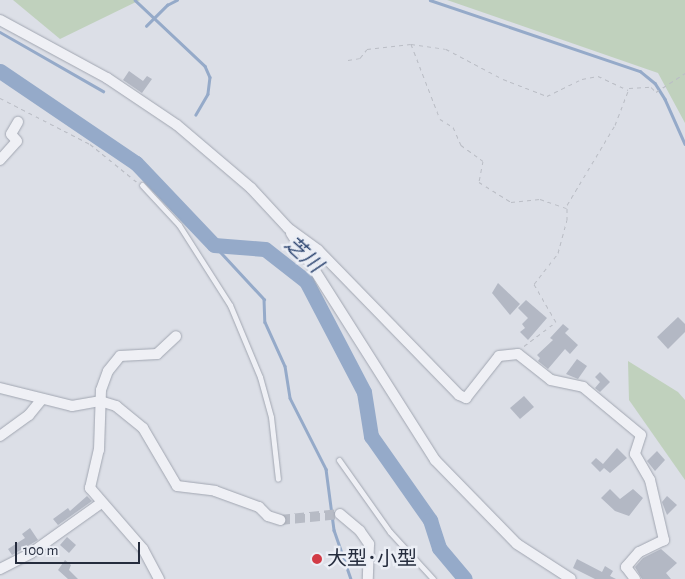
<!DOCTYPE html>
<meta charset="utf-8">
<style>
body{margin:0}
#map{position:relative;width:685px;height:579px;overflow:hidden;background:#dcdfe7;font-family:"Alegreya Sans","Noto Sans JP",sans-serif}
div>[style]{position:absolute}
.green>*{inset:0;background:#c0d1bd}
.stream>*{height:2.5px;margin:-1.25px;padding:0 1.25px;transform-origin:1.25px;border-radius:1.25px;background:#95aac9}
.river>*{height:15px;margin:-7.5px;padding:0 7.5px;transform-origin:7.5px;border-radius:7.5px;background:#95aac9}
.building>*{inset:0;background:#b3b8c4}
.minor-tunnel>*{height:10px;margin-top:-5px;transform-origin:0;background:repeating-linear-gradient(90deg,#b7bbc5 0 10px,transparent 0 15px)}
.path>*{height:1px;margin-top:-0.5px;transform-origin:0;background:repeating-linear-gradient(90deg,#babdc5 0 4px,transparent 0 8px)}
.roads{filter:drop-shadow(0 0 1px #a1a6b1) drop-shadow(0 0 1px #a1a6b1)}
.service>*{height:5px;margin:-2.5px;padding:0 2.5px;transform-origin:2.5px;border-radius:2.5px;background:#eff0f5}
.minor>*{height:10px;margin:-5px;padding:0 5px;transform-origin:5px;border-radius:5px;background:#eff0f5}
.dots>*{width:14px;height:14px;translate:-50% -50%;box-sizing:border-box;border:2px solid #ebeef5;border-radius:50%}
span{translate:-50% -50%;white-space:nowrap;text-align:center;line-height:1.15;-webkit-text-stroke:5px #ebeef5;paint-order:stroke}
.poi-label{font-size:20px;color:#252c3d}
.left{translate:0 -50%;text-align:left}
.water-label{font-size:21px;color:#2f4772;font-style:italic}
.scale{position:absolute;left:15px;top:542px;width:125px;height:22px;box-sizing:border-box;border:2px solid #252c3d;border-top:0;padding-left:6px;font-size:15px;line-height:18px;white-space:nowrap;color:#252c3d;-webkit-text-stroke:4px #ebeef5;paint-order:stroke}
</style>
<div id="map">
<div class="green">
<i style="clip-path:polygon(13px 0,140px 0,60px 39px)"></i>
<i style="clip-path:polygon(447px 0,685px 0,685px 123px,658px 73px)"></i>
<i style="clip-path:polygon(628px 361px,678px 392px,685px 400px,685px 480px,629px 400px)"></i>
</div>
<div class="stream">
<i style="left:135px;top:0;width:96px;rotate:43.3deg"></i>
<i style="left:205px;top:66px;width:12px;rotate:66deg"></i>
<i style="left:210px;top:77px;width:17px;rotate:97deg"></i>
<i style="left:208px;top:94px;width:24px;rotate:120deg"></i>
<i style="left:430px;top:0;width:222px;rotate:18.7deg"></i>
<i style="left:640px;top:71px;width:19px;rotate:39deg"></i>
<i style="left:655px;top:83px;width:19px;rotate:58deg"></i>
<i style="left:665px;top:99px;width:49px;rotate:66deg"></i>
<i style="left:146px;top:26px;width:30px;rotate:-45deg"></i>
<i style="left:167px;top:5px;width:11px;rotate:-27deg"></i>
<i style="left:0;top:32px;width:119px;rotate:29.8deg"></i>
<i style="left:0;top:74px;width:3px;rotate:-18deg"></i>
<i style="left:214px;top:245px;width:74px;rotate:47.2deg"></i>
<i style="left:264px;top:299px;width:23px;rotate:88deg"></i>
<i style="left:265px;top:322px;width:48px;rotate:65.6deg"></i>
<i style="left:285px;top:366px;width:32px;rotate:81deg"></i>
<i style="left:290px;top:398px;width:80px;rotate:63.1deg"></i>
<i style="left:326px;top:469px;width:62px;rotate:82.5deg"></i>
<i style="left:334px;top:530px;width:52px;rotate:70.9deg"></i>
</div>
<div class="river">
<i style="left:0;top:71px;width:164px;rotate:34.1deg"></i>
<i style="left:136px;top:163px;width:113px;rotate:46.4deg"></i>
<i style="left:214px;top:245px;width:51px;rotate:4.5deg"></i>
<i style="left:265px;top:249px;width:52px;rotate:38deg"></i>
<i style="left:306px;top:281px;width:125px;rotate:62.4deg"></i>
<i style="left:364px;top:392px;width:45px;rotate:81deg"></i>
<i style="left:371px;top:436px;width:103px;rotate:54.9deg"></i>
<i style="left:430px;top:520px;width:29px;rotate:72deg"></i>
<i style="left:439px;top:548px;width:40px;rotate:50deg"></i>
</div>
<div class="building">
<i style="clip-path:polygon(129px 71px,143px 81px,147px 76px,152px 79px,142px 93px,123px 80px)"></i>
<i style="clip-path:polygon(498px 283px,520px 304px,510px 315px,492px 293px)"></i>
<i style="clip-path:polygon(526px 300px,547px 318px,528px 340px,520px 332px,525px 328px,522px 324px,528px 318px,518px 308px)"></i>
<i style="clip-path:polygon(678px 317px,685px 324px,685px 332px,668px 349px,657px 337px)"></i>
<i style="clip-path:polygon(563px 324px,569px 329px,565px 333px,578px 345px,570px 354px,565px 349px,548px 369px,538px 361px,540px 358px,537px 355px,553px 340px,550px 338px)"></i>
<i style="clip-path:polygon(577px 359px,587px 366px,578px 379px,566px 374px)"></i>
<i style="clip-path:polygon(600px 372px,610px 382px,600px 392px,595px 388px,600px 382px,595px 377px)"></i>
<i style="clip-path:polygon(524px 396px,534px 407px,520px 419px,510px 408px)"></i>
<i style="clip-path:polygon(617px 448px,627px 458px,610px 473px,604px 468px,600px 472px,591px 463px,596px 458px,603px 464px)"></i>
<i style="clip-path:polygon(657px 451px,665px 460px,655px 471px,647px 461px)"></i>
<i style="clip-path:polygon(610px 489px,620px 499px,633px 489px,643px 498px,629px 516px,615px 511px,601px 498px)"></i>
<i style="clip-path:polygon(87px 496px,92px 501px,58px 525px,53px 519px,68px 508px,70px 511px)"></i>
<i style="clip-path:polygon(667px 496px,677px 505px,667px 515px,662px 502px)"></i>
<i style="clip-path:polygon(30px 528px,38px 540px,12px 555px,8px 549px,25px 538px,22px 534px)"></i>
<i style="clip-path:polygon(67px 537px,76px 545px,69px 553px,60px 545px)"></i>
<i style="clip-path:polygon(661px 549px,677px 563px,666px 573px,671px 579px,642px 579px,635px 567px,643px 558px)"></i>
<i style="clip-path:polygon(577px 559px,602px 572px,605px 566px,613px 571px,610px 576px,616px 579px,595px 579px,573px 568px)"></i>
<i style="clip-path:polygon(65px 560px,71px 565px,69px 570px,78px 579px,68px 579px,58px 570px)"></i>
</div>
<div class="minor-tunnel">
<i style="left:280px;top:520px;width:60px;rotate:-5.7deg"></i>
</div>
<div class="path">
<i style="left:411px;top:44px;width:35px;rotate:8deg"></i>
<i style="left:446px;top:49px;width:64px;rotate:27.8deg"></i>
<i style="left:503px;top:79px;width:47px;rotate:21.1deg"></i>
<i style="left:547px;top:96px;width:39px;rotate:-26deg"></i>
<i style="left:582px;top:79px;width:16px;rotate:-11deg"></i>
<i style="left:598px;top:76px;width:33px;rotate:25deg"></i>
<i style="left:348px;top:60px;width:12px;rotate:-9deg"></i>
<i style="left:360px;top:58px;width:11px;rotate:-52deg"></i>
<i style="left:367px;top:49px;width:44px;rotate:-6.5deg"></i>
<i style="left:411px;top:44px;width:80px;rotate:68.9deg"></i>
<i style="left:440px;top:119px;width:15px;rotate:32deg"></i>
<i style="left:453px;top:127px;width:20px;rotate:66deg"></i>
<i style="left:461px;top:145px;width:27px;rotate:36deg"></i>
<i style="left:483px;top:161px;width:21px;rotate:101deg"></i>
<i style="left:479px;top:182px;width:38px;rotate:32deg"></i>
<i style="left:511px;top:202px;width:29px;rotate:-6deg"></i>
<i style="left:540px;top:199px;width:28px;rotate:19deg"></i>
<i style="left:0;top:98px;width:101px;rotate:27.1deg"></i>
<i style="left:90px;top:144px;width:60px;rotate:39deg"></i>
<i style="left:524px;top:346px;width:40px;rotate:-37deg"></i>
<i style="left:556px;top:322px;width:44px;rotate:-120.1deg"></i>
<i style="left:534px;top:284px;width:39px;rotate:-52deg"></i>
<i style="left:558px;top:253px;width:34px;rotate:-75deg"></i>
<i style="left:567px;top:220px;width:15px;rotate:-90deg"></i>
<i style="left:567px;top:205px;width:93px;rotate:-59deg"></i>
<i style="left:615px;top:125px;width:40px;rotate:-69deg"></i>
<i style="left:629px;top:88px;width:22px;rotate:-3deg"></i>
<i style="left:651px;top:87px;width:7px;rotate:45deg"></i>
<i style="left:656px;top:92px;width:35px;rotate:-33deg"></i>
</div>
<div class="roads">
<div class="service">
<i style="left:142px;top:185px;width:54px;rotate:47.2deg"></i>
<i style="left:179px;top:225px;width:95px;rotate:57.5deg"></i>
<i style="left:230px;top:305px;width:78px;rotate:67.4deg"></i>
<i style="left:260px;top:377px;width:41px;rotate:74.6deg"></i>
<i style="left:271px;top:417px;width:62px;rotate:83.6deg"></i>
<i style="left:339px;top:460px;width:88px;rotate:54.7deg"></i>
<i style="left:390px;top:532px;width:64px;rotate:47.5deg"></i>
</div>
<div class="minor">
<i style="left:0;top:20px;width:122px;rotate:28.5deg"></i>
<i style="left:107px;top:78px;width:84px;rotate:33.9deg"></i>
<i style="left:177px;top:125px;width:97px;rotate:40.4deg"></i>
<i style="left:251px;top:188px;width:54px;rotate:47.2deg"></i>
<i style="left:288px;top:228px;width:37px;rotate:36deg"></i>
<i style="left:318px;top:250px;width:202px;rotate:45.8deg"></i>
<i style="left:459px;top:395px;width:8px;rotate:23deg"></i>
<i style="left:466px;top:398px;width:53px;rotate:-51.8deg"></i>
<i style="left:499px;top:356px;width:19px;rotate:-6deg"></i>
<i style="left:518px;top:354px;width:42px;rotate:38.2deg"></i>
<i style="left:551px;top:380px;width:33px;rotate:12deg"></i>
<i style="left:583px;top:387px;width:75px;rotate:39.6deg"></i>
<i style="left:641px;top:435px;width:20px;rotate:108deg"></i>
<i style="left:635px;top:454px;width:30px;rotate:60deg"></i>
<i style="left:650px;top:480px;width:62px;rotate:76.9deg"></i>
<i style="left:664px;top:540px;width:28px;rotate:154deg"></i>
<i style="left:639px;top:552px;width:20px;rotate:131deg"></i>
<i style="left:626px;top:567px;width:15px;rotate:53deg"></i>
<i style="left:0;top:160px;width:25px;rotate:-48deg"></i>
<i style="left:17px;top:141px;width:9px;rotate:-131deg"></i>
<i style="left:11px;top:134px;width:14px;rotate:-60deg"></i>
<i style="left:291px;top:233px;width:269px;rotate:57.6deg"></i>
<i style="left:435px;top:460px;width:117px;rotate:45.7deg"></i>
<i style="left:517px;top:544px;width:64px;rotate:32.9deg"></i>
<i style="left:0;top:388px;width:74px;rotate:14deg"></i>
<i style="left:72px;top:406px;width:28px;rotate:-10deg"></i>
<i style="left:100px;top:401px;width:17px;rotate:17deg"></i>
<i style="left:116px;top:406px;width:35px;rotate:39deg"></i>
<i style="left:143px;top:428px;width:67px;rotate:59.6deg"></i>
<i style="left:177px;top:486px;width:38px;rotate:7deg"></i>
<i style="left:215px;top:491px;width:47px;rotate:20deg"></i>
<i style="left:259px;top:507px;width:13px;rotate:45deg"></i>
<i style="left:268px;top:516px;width:13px;rotate:18deg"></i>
<i style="left:0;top:436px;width:36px;rotate:-36deg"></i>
<i style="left:29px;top:415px;width:19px;rotate:-51deg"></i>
<i style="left:340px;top:514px;width:26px;rotate:40deg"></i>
<i style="left:360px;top:531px;width:16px;rotate:55deg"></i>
<i style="left:369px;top:544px;width:35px;rotate:92deg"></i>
<i style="left:0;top:569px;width:35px;rotate:-27deg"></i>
<i style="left:31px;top:553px;width:86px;rotate:-35.5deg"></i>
<i style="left:159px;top:579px;width:34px;rotate:-118deg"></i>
<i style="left:143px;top:549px;width:81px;rotate:-131deg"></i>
<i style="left:90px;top:488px;width:39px;rotate:-77deg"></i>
<i style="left:99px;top:450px;width:60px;rotate:-88.1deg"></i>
<i style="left:101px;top:390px;width:20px;rotate:-70deg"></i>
<i style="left:108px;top:371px;width:19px;rotate:-51deg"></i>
<i style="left:120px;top:356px;width:37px;rotate:-3deg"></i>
<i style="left:157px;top:354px;width:26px;rotate:-43deg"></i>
</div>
</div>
<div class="dots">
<i style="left:317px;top:559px;background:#d23b46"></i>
</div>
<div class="poi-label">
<span class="left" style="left:327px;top:559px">大型･小型</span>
</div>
<div class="water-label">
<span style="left:303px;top:255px;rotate:42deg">芝川</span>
</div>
<div class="scale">100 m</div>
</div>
